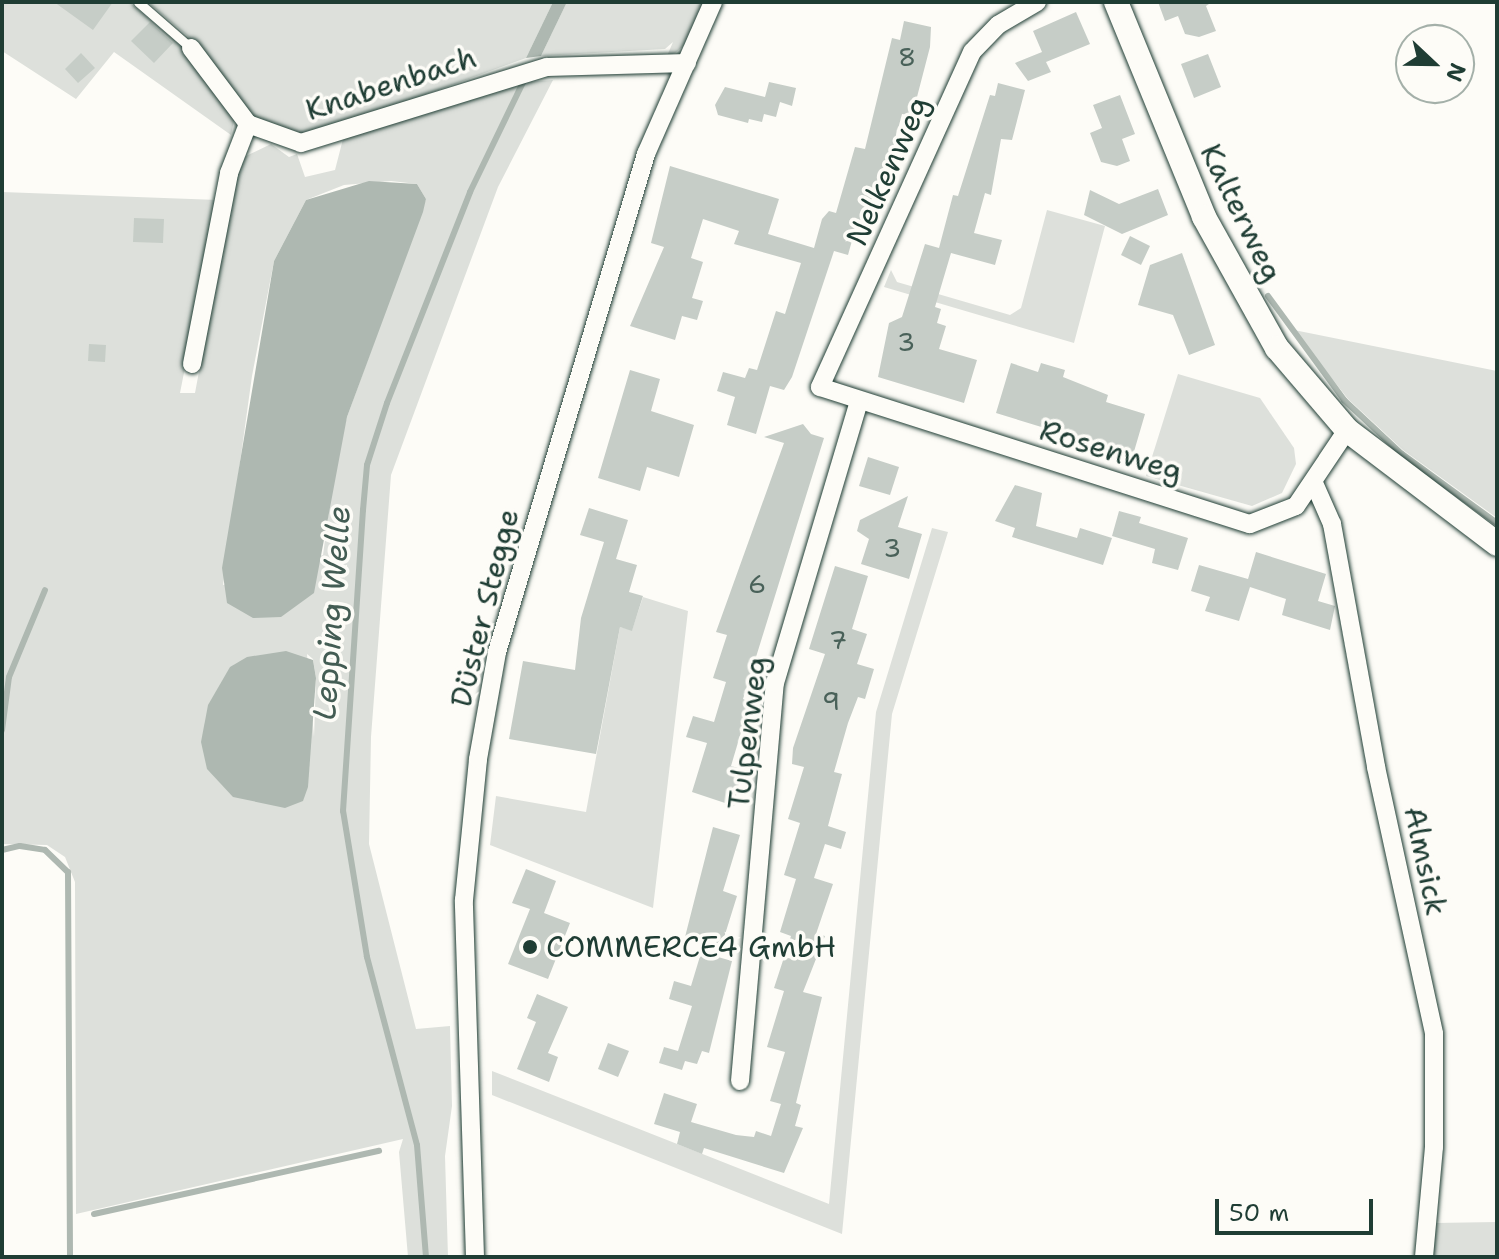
<!DOCTYPE html>
<meta charset="utf-8">
<style>
body{margin:0}
#map{position:relative;width:1499px;height:1259px;overflow:hidden;background:#fdfcf7;font-family:"Shantell Sans",sans-serif}
div>[style]{position:absolute}
.green>*{inset:0;background:#dde0db}
.water>*{inset:0;background:#aeb8b1}
.stream>*{height:6px;margin:-3px;padding:0 3px;transform-origin:3px;border-radius:3px;background:#aeb8b1}
.building>*{inset:0;background:#c6cdc7}
.roads{filter:drop-shadow(0 0 2px #1f3d34) drop-shadow(0 0 2px #1f3d34)}
.service>*{height:9px;margin:-4.5px;padding:0 4.5px;transform-origin:4.5px;border-radius:4.5px;background:#fdfcf7}
.minor>*{height:18px;margin:-9px;padding:0 9px;transform-origin:9px;border-radius:9px;background:#fdfcf7}
.tertiary>*{height:24px;margin:-12px;padding:0 12px;transform-origin:12px;border-radius:12px;background:#fdfcf7}
.dots>*{width:22px;height:22px;translate:-50% -50%;box-sizing:border-box;border:4px solid #fdfcf7;border-radius:50%}
span{translate:-50% -50%;white-space:nowrap;text-align:center;line-height:1.15;-webkit-text-stroke:7px #fdfcf7;paint-order:stroke}
.number-label{font-size:26px;color:#496159}
.number-label span{-webkit-text-stroke-width:0}
.street-label{font-size:30px;color:#1f3d34}
.poi-label{font-size:30px;color:#1f3d34}
.left{translate:0 -50%;text-align:left}
.water-label{font-size:32px;color:#435c53;font-style:italic}
.frame{position:absolute;inset:0;border:4px solid #1f3d34;pointer-events:none}
.north{position:absolute;left:1395px;top:24px;width:80px;height:80px;box-sizing:border-box;background:#fdfcf7;border:2px solid #a4b0a9;border-radius:50%;rotate:112deg;font-size:22px;font-weight:700;line-height:32px;text-align:center;color:#1f3d34}
.north::after{content:'';display:block;margin:auto;width:28px;height:36px;background:#1f3d34;clip-path:polygon(50% 0,100% 100%,50% 72%,0 100%)}
.scale{position:absolute;left:1215px;top:1199px;width:158px;height:36px;box-sizing:border-box;border:4px solid #1f3d34;border-top:0;padding-left:10px;font-size:24px;line-height:28px;white-space:nowrap;color:#1f3d34;-webkit-text-stroke:6px #fdfcf7;paint-order:stroke}
</style>
<div id="map">
<div class="green">
<i style="clip-path:polygon(2px 2px,129px 2px,187px 51px,235px 116px,231px 135px,114px 52px,76px 99px,2px 51px)"></i>
<i style="clip-path:polygon(148px 2px,553px 2px,526px 58px,318px 134px,296px 137px,251px 117px,190px 38px)"></i>
<i style="clip-path:polygon(567px 2px,704px 2px,686px 44px,675px 53px,667px 56px,673px 42px,665px 49px,541px 56px)"></i>
<i style="clip-path:polygon(evenodd,553px 80px,498px 187px,391px 475px,371px 737px,369px 844px,416px 1029px,450px 1026px,452px 1106px,445px 1156px,448px 1257px,408px 1257px,399px 1152px,403px 1139px,76px 1214px,75px 882px,65px 857px,47px 845px,2px 844px,2px 192px,218px 200px,180px 393px,195px 393px,238px 164px,246px 156px,271px 144px,289px 157px,297px 154px,305px 177px,335px 170px,343px 139px,514px 83px,553px 80px,391px 181px,417px 184px,426px 199px,347px 417px,336px 457px,323px 555px,223px 585px,252px 376px,274px 261px,306px 200px,344px 185px,391px 181px,553px 80px,307px 654px,313px 659px,316px 678px,314px 737px,307px 654px)"></i>
<i style="clip-path:polygon(1047px 210px,1105px 226px,1074px 343px,884px 287px,891px 270px,897px 282px,1010px 315px,1021px 308px)"></i>
<i style="clip-path:polygon(1294px 330px,1497px 371px,1497px 518px,1403px 450px,1348px 399px)"></i>
<i style="clip-path:polygon(1178px 374px,1260px 398px,1294px 448px,1296px 464px,1282px 493px,1252px 506px,1146px 476px)"></i>
<i style="clip-path:polygon(932px 528px,948px 532px,892px 714px,842px 1234px,492px 1095px,492px 1071px,829px 1204px,876px 712px)"></i>
<i style="clip-path:polygon(643px 597px,688px 611px,653px 908px,490px 845px,496px 796px,586px 812px,620px 627px,632px 630px)"></i>
<i style="clip-path:polygon(1497px 1222px,1497px 1257px,1430px 1257px,1434px 1223px)"></i>
</div>
<div class="water">
<i style="clip-path:polygon(553px 2px,567px 2px,541px 56px,526px 58px)"></i>
<i style="clip-path:polygon(369px 181px,417px 184px,426px 199px,423px 212px,347px 417px,314px 593px,281px 617px,253px 618px,227px 603px,222px 568px,274px 261px,306px 200px)"></i>
<i style="clip-path:polygon(286px 651px,313px 660px,316px 678px,308px 787px,303px 801px,285px 808px,233px 797px,207px 769px,201px 742px,208px 705px,230px 667px,247px 657px)"></i>
</div>
<div class="stream">
<i style="left:1268px;top:296px;width:129px;rotate:53.8deg"></i>
<i style="left:1344px;top:400px;width:79px;rotate:43deg"></i>
<i style="left:1402px;top:454px;width:117px;rotate:36deg"></i>
<i style="left:2px;top:730px;width:53px;rotate:-82.5deg"></i>
<i style="left:9px;top:677px;width:94px;rotate:-67.5deg"></i>
<i style="left:2px;top:850px;width:18px;rotate:-13deg"></i>
<i style="left:20px;top:846px;width:25px;rotate:9deg"></i>
<i style="left:45px;top:850px;width:32px;rotate:44deg"></i>
<i style="left:68px;top:872px;width:385px;rotate:89.7deg"></i>
<i style="left:94px;top:1214px;width:292px;rotate:-12.5deg"></i>
<i style="left:426px;top:1257px;width:112px;rotate:-94.6deg"></i>
<i style="left:417px;top:1145px;width:195px;rotate:-104.9deg"></i>
<i style="left:367px;top:957px;width:148px;rotate:-99.3deg"></i>
<i style="left:343px;top:811px;width:302px;rotate:-86.2deg"></i>
<i style="left:363px;top:510px;width:45px;rotate:-84.9deg"></i>
<i style="left:367px;top:465px;width:65px;rotate:-72.1deg"></i>
<i style="left:387px;top:403px;width:227px;rotate:-68.5deg"></i>
<i style="left:470px;top:192px;width:127px;rotate:-64.2deg"></i>
</div>
<div class="building">
<i style="clip-path:polygon(54px 2px,113px 2px,93px 30px)"></i>
<i style="clip-path:polygon(1158px 2px,1212px 2px,1206px 6px,1216px 31px,1199px 37px,1185px 34px,1178px 16px,1165px 21px)"></i>
<i style="clip-path:polygon(1076px 12px,1090px 44px,1046px 62px,1051px 72px,1028px 81px,1015px 63px,1042px 52px,1033px 31px)"></i>
<i style="clip-path:polygon(904px 21px,931px 27px,930px 47px,917px 97px,909px 115px,902px 114px,884px 181px,878px 179px,865px 222px,858px 219px,848px 255px,834px 251px,792px 377px,784px 390px,770px 386px,756px 434px,727px 425px,735px 397px,717px 391px,723px 372px,745px 378px,749px 368px,757px 370px,776px 311px,785px 314px,801px 263px,734px 244px,739px 231px,703px 219px,691px 258px,703px 262px,692px 298px,703px 301px,697px 320px,682px 316px,675px 340px,630px 326px,664px 247px,651px 243px,670px 166px,779px 199px,768px 234px,814px 248px,822px 219px,829px 211px,836px 213px,855px 147px,865px 149px,892px 38px,900px 40px)"></i>
<i style="clip-path:polygon(150px 22px,173px 43px,154px 63px,131px 41px)"></i>
<i style="clip-path:polygon(81px 53px,95px 68px,78px 83px,65px 69px)"></i>
<i style="clip-path:polygon(1208px 54px,1221px 87px,1194px 98px,1181px 64px)"></i>
<i style="clip-path:polygon(769px 82px,796px 88px,792px 106px,780px 102px,776px 117px,764px 114px,762px 122px,749px 119px,748px 123px,718px 115px,715px 105px,725px 87px,765px 97px)"></i>
<i style="clip-path:polygon(998px 83px,1025px 90px,1012px 140px,1001px 139px,991px 195px,985px 193px,974px 233px,1002px 240px,995px 265px,951px 253px,935px 307px,941px 309px,937px 323px,946px 326px,939px 349px,977px 360px,964px 403px,878px 377px,889px 323px,902px 317px,925px 244px,939px 248px,953px 195px,958px 196px,990px 95px,995px 96px)"></i>
<i style="clip-path:polygon(1120px 95px,1135px 134px,1122px 139px,1130px 161px,1117px 166px,1101px 162px,1090px 133px,1102px 128px,1093px 105px)"></i>
<i style="clip-path:polygon(1158px 189px,1168px 215px,1122px 234px,1084px 215px,1090px 190px,1119px 204px)"></i>
<i style="clip-path:polygon(134px 218px,164px 219px,163px 243px,133px 242px)"></i>
<i style="clip-path:polygon(1130px 236px,1150px 246px,1141px 265px,1121px 255px)"></i>
<i style="clip-path:polygon(1182px 253px,1215px 345px,1189px 355px,1173px 315px,1138px 305px,1150px 265px)"></i>
<i style="clip-path:polygon(89px 344px,106px 345px,105px 362px,88px 361px)"></i>
<i style="clip-path:polygon(1011px 363px,1038px 372px,1041px 363px,1065px 370px,1063px 377px,1108px 395px,1106px 402px,1145px 414px,1133px 455px,996px 413px)"></i>
<i style="clip-path:polygon(630px 370px,660px 379px,651px 411px,694px 425px,679px 477px,647px 467px,640px 491px,598px 478px)"></i>
<i style="clip-path:polygon(803px 424px,811px 434px,824px 438px,743px 699px,750px 702px,731px 766px,742px 769px,734px 806px,692px 792px,707px 743px,686px 737px,693px 716px,714px 722px,726px 682px,713px 678px,727px 635px,716px 632px,784px 443px,764px 437px)"></i>
<i style="clip-path:polygon(868px 457px,899px 467px,890px 495px,859px 486px)"></i>
<i style="clip-path:polygon(1015px 485px,1042px 493px,1036px 526px,1077px 538px,1080px 528px,1112px 538px,1103px 565px,1012px 537px,1015px 528px,995px 521px)"></i>
<i style="clip-path:polygon(908px 496px,898px 527px,922px 534px,909px 579px,861px 564px,869px 539px,857px 531px,860px 520px)"></i>
<i style="clip-path:polygon(589px 508px,628px 520px,616px 559px,637px 565px,629px 592px,643px 596px,632px 631px,620px 627px,596px 754px,509px 739px,523px 661px,575px 670px,581px 618px,604px 542px,580px 535px)"></i>
<i style="clip-path:polygon(1119px 511px,1141px 517px,1139px 523px,1188px 538px,1178px 570px,1152px 563px,1155px 549px,1112px 536px)"></i>
<i style="clip-path:polygon(1256px 552px,1326px 574px,1318px 601px,1335px 606px,1330px 630px,1282px 615px,1286px 599px,1250px 587px,1239px 621px,1205px 611px,1210px 597px,1191px 591px,1199px 565px,1248px 579px)"></i>
<i style="clip-path:polygon(835px 566px,868px 576px,852px 629px,867px 634px,857px 664px,874px 669px,865px 699px,858px 697px,848px 723px,834px 772px,842px 774px,828px 826px,846px 832px,841px 849px,825px 844px,814px 878px,833px 884px,816px 934px,825px 936px,803px 992px,822px 997px,796px 1103px,801px 1105px,795px 1126px,803px 1128px,784px 1173px,704px 1148px,702px 1154px,677px 1144px,680px 1132px,654px 1124px,664px 1093px,697px 1104px,691px 1122px,736px 1135px,754px 1137px,756px 1131px,771px 1136px,781px 1104px,770px 1101px,785px 1052px,767px 1047px,784px 991px,774px 988px,791px 936px,780px 932px,796px 879px,784px 875px,800px 823px,788px 819px,804px 767px,792px 764px,793px 748px,825px 654px,809px 649px)"></i>
<i style="clip-path:polygon(713px 827px,740px 835px,723px 891px,737px 896px,718px 957px,732px 961px,709px 1053px,702px 1051px,697px 1064px,685px 1061px,682px 1070px,659px 1063px,664px 1047px,678px 1051px,692px 1006px,669px 999px,674px 981px,691px 986px,704px 943px,685px 937px)"></i>
<i style="clip-path:polygon(526px 869px,556px 881px,544px 913px,570px 923px,548px 979px,508px 964px,530px 909px,512px 903px)"></i>
<i style="clip-path:polygon(537px 994px,568px 1007px,548px 1053px,558px 1057px,549px 1082px,517px 1069px,536px 1022px,527px 1018px)"></i>
<i style="clip-path:polygon(608px 1043px,629px 1051px,618px 1077px,598px 1069px)"></i>
</div>
<div class="roads">
<div class="service">
<i style="left:138px;top:2px;width:70px;rotate:41deg"></i>
</div>
<div class="minor">
<i style="left:1037px;top:2px;width:45px;rotate:149.5deg"></i>
<i style="left:998px;top:25px;width:37px;rotate:134deg"></i>
<i style="left:972px;top:52px;width:368px;rotate:114.4deg"></i>
<i style="left:820px;top:387px;width:451px;rotate:17.7deg"></i>
<i style="left:1250px;top:524px;width:49px;rotate:-21.4deg"></i>
<i style="left:1296px;top:506px;width:92px;rotate:-56.1deg"></i>
<i style="left:191px;top:48px;width:95px;rotate:53.1deg"></i>
<i style="left:248px;top:124px;width:56px;rotate:19.7deg"></i>
<i style="left:301px;top:143px;width:257px;rotate:-17.2deg"></i>
<i style="left:547px;top:67px;width:140px;rotate:-1.6deg"></i>
<i style="left:192px;top:364px;width:195px;rotate:-79deg"></i>
<i style="left:229px;top:173px;width:53px;rotate:-68.8deg"></i>
<i style="left:1314px;top:483px;width:45px;rotate:66.3deg"></i>
<i style="left:1332px;top:524px;width:247px;rotate:79.7deg"></i>
<i style="left:1376px;top:767px;width:273px;rotate:77.7deg"></i>
<i style="left:1434px;top:1034px;width:113px;rotate:90deg"></i>
<i style="left:1434px;top:1147px;width:110px;rotate:95.2deg"></i>
<i style="left:740px;top:1081px;width:400px;rotate:-85deg"></i>
<i style="left:775px;top:683px;width:294px;rotate:-73.4deg"></i>
<i style="left:475px;top:1257px;width:357px;rotate:-91.8deg"></i>
<i style="left:464px;top:900px;width:142px;rotate:-84.3deg"></i>
<i style="left:478px;top:759px;width:109px;rotate:-79.9deg"></i>
<i style="left:497px;top:652px;width:520px;rotate:-73.34deg"></i>
<i style="left:646px;top:154px;width:166px;rotate:-66.2deg"></i>
</div>
<div class="tertiary">
<i style="left:1116px;top:2px;width:232px;rotate:67.7deg"></i>
<i style="left:1204px;top:217px;width:150px;rotate:60.9deg"></i>
<i style="left:1277px;top:348px;width:108px;rotate:49.5deg"></i>
<i style="left:1347px;top:430px;width:188px;rotate:37.2deg"></i>
</div>
</div>
<div class="dots">
<i style="left:530px;top:947px;background:#1f3d34"></i>
</div>
<div class="number-label">
<span style="left:907px;top:57px">8</span>
<span style="left:906px;top:342px">3</span>
<span style="left:892px;top:548px">3</span>
<span style="left:757px;top:584px">6</span>
<span style="left:838px;top:640px">7</span>
<span style="left:831px;top:701px">9</span>
</div>
<div class="street-label">
<span style="left:391px;top:84px;rotate:-18deg">Knabenbach</span>
<span style="left:888px;top:171px;rotate:-66deg">Nelkenweg</span>
<span style="left:1241px;top:213px;rotate:64deg">Kalterweg</span>
<span style="left:1111px;top:451px;rotate:17deg">Rosenweg</span>
<span style="left:485px;top:608px;rotate:-76deg">Düster Stegge</span>
<span style="left:748px;top:733px;rotate:-83deg">Tulpenweg</span>
<span style="left:1425px;top:861px;rotate:78deg">Almsick</span>
</div>
<div class="poi-label">
<span class="left" style="left:546px;top:947px">COMMERCE4 GmbH</span>
</div>
<div class="water-label">
<span style="left:332px;top:613px;rotate:-86deg">Lepping Welle</span>
</div>
<div class="frame"></div>
<div class="north">N</div>
<div class="scale">50 m</div>
</div>
